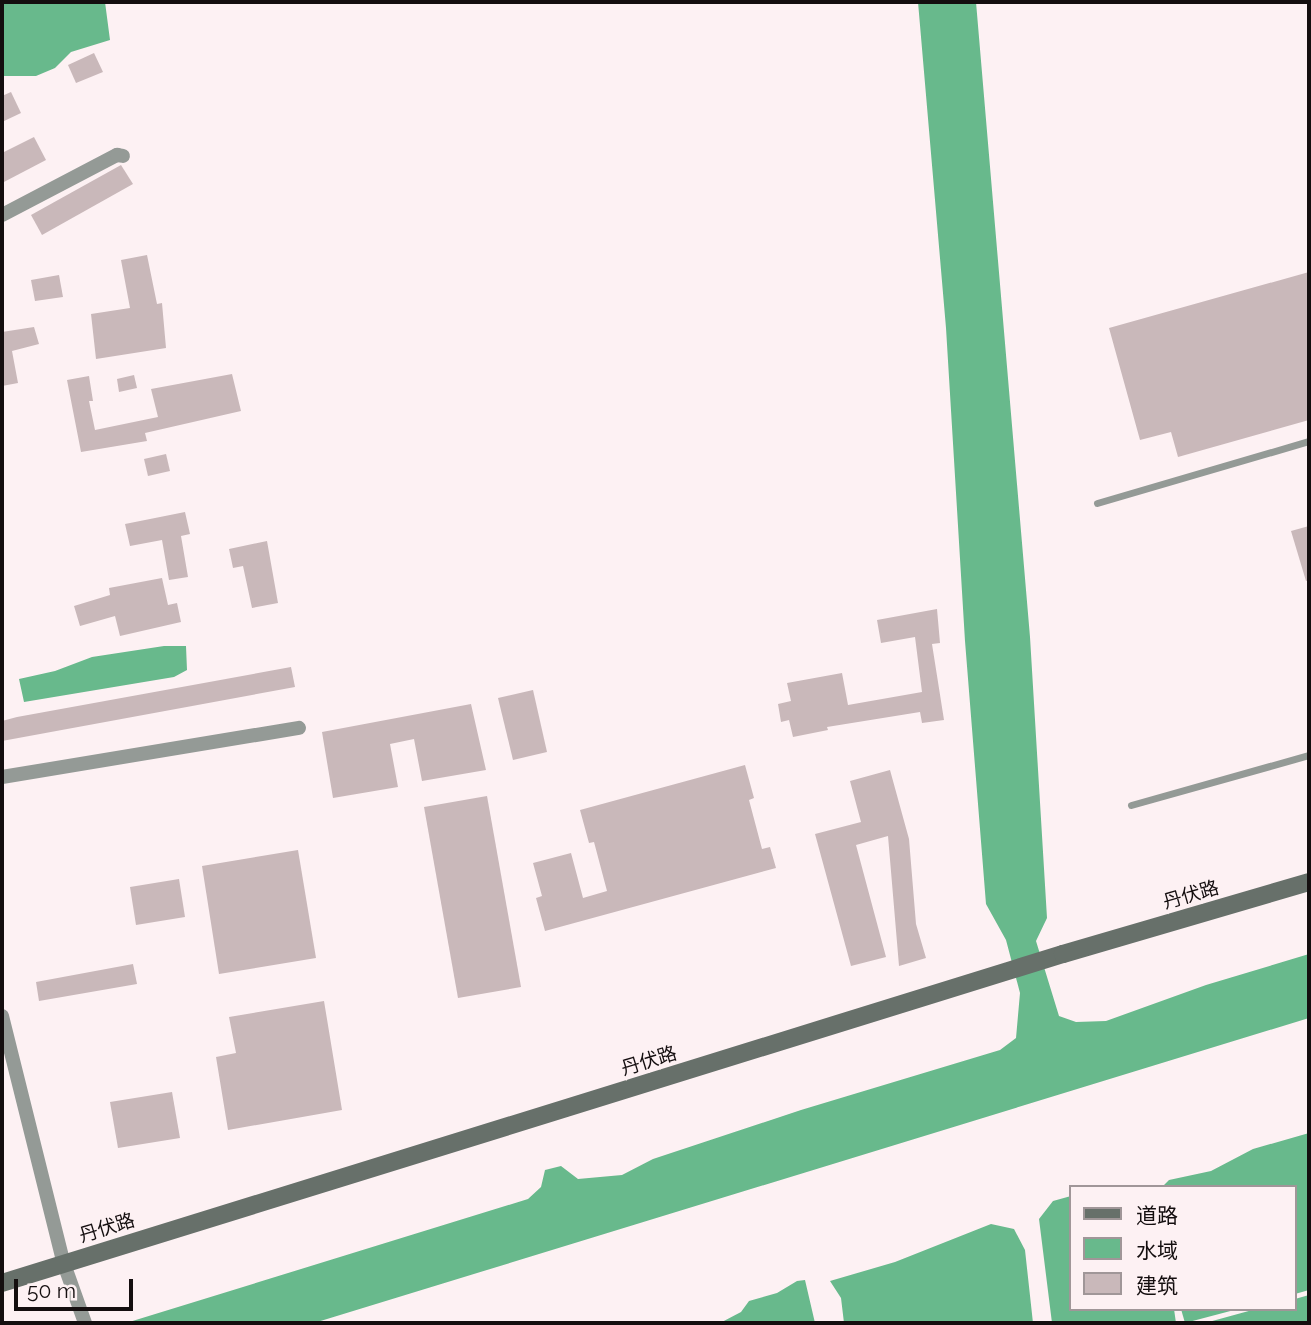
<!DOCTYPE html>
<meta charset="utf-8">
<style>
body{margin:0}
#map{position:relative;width:1311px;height:1325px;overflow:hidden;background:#fdf1f3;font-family:Raleway,"Noto Sans SC",sans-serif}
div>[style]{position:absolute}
.water>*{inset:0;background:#68b98c}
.building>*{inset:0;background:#c9b8ba}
.service>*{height:7px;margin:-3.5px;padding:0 3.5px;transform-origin:3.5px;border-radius:3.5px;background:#949a96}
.minor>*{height:14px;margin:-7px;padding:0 7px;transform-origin:7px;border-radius:7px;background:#949a96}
.secondary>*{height:18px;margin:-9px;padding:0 9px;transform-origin:9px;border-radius:9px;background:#67706a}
span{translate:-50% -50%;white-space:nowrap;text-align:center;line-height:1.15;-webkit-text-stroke:6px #fdf1f3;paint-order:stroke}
.street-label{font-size:19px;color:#140e0f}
.frame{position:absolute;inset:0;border:4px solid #140e0f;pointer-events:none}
.legend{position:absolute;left:1069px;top:1185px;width:228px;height:126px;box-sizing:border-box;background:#fdf1f3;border:2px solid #a09698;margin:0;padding:9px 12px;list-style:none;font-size:21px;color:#140e0f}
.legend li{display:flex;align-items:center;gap:14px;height:35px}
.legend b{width:35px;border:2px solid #a09698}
.scale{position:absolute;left:14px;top:1279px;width:119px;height:32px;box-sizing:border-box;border:4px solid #140e0f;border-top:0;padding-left:9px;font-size:21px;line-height:24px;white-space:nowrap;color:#140e0f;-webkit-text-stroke:5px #fdf1f3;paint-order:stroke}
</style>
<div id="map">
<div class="water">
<i style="clip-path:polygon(2px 2px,105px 2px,110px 40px,71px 52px,55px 68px,36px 76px,4px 76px)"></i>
<i style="clip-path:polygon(918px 2px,976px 2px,1030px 637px,1047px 918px,1036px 941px,1059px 1016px,1076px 1022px,1106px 1021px,1206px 985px,1309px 954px,1309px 1018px,314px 1323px,126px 1323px,528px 1199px,541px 1187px,545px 1170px,561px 1166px,578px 1179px,622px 1175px,653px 1159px,801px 1110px,1000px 1050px,1016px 1038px,1020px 993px,1006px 940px,986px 904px,965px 641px,946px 328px)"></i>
<i style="clip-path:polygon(164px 646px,186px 646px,187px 670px,174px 677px,24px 702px,19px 679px,55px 671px,92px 657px)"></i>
<i style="clip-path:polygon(1309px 1133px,1309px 1290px,1295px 1294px,1295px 1187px,1162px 1187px,1169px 1180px,1211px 1171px,1253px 1149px)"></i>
<i style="clip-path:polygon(1071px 1196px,1071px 1309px,1174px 1309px,1176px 1323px,1052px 1323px,1039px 1219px,1053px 1201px)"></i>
<i style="clip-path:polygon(991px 1224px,1014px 1229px,1025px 1250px,1033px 1323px,844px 1323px,841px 1298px,830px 1281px,895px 1262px)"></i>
<i style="clip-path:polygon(805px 1280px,815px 1323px,720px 1323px,741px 1312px,749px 1301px,777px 1293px,797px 1281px)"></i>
<i style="clip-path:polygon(1309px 1295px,1309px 1323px,1205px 1323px,1256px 1309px,1295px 1309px,1295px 1299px)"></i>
<i style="clip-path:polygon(1181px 1309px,1238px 1309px,1185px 1323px)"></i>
</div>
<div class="building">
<i style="clip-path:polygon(94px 53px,103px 72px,76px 83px,68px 65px)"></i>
<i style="clip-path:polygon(11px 92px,21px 113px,2px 122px,2px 96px)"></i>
<i style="clip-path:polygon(34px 137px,46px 160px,2px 183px,2px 153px)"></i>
<i style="clip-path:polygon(121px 165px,133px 184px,42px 235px,31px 215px)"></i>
<i style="clip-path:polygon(147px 255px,157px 304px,162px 303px,166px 348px,96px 359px,91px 314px,130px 308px,121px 260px)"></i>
<i style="clip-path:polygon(1309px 272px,1309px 420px,1178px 457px,1171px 432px,1140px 440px,1109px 328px)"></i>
<i style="clip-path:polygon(59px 275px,63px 297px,35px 301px,31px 280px)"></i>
<i style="clip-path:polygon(34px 327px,39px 344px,12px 351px,18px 383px,2px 386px,2px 332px)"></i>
<i style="clip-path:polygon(232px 374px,241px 411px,145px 433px,147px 441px,81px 452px,67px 380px,89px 376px,93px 401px,89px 401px,95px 430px,158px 417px,151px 389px)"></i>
<i style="clip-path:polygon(134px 375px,137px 388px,119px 392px,117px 379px)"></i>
<i style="clip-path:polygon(166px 454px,170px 471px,148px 476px,144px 459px)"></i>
<i style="clip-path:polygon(185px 512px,190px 534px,181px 536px,188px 577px,169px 580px,162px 540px,130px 546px,125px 524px)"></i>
<i style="clip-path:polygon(1309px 526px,1309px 580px,1306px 581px,1291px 531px)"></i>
<i style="clip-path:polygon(267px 541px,278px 603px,252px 608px,243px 566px,233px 568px,229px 549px)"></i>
<i style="clip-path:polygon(162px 578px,168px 605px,177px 603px,181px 622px,120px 636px,115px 616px,80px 626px,74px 606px,110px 595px,109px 588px)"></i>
<i style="clip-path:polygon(937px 609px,940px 643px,932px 644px,944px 720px,922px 723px,920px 712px,827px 727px,828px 730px,793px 737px,789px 720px,781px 722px,778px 704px,791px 701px,787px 683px,842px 673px,848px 705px,922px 692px,915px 637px,881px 643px,877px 620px)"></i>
<i style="clip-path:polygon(291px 667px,295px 687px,2px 741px,2px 721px,17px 717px)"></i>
<i style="clip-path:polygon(533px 690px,547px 752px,513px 760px,498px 698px)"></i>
<i style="clip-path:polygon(471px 704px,486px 770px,422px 781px,414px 739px,390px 744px,398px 787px,333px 798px,322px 732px)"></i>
<i style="clip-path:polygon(745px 765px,754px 798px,749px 800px,762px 849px,770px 847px,776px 868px,545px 931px,536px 898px,542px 896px,533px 863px,571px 853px,583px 898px,607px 891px,594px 842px,589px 843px,580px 810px)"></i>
<i style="clip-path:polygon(890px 770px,909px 839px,916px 924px,926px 958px,899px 966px,888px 836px,856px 845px,886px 957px,851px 966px,815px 834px,861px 822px,850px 781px)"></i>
<i style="clip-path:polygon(487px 796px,521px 987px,458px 998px,424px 807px)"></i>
<i style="clip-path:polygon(298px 850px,316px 958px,219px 974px,202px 866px)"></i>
<i style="clip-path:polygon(179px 879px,185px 917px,136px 925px,130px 887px)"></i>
<i style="clip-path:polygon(133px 964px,137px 984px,39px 1001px,36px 982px)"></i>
<i style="clip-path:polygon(324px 1001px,342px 1110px,228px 1130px,216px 1057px,236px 1053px,229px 1017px)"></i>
<i style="clip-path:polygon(172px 1092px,180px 1138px,118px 1148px,110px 1102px)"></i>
</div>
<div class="service">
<i style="left:1097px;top:503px;width:221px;rotate:-16.3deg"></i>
<i style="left:1131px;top:805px;width:185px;rotate:-15.7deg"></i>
</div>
<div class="minor">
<i style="left:2px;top:215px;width:130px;rotate:-27.6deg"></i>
<i style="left:117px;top:155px;width:6px;rotate:9deg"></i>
<i style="left:2px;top:777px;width:301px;rotate:-9.4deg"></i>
<i style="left:2px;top:1016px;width:256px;rotate:76deg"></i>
<i style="left:64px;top:1264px;width:63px;rotate:70.4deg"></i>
</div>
<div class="secondary">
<i style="left:2px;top:1283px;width:1111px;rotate:-17.23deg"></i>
<i style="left:1063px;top:954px;width:256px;rotate:-16.3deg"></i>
</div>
<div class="street-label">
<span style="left:1191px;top:895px;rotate:-16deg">丹伏路</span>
<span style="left:649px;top:1061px;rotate:-17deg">丹伏路</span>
<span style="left:107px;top:1228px;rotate:-17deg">丹伏路</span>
</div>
<div class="frame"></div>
<ul class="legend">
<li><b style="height:9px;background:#67706a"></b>道路</li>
<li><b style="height:19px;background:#68b98c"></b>水域</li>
<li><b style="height:19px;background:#c9b8ba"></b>建筑</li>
</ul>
<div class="scale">50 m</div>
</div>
